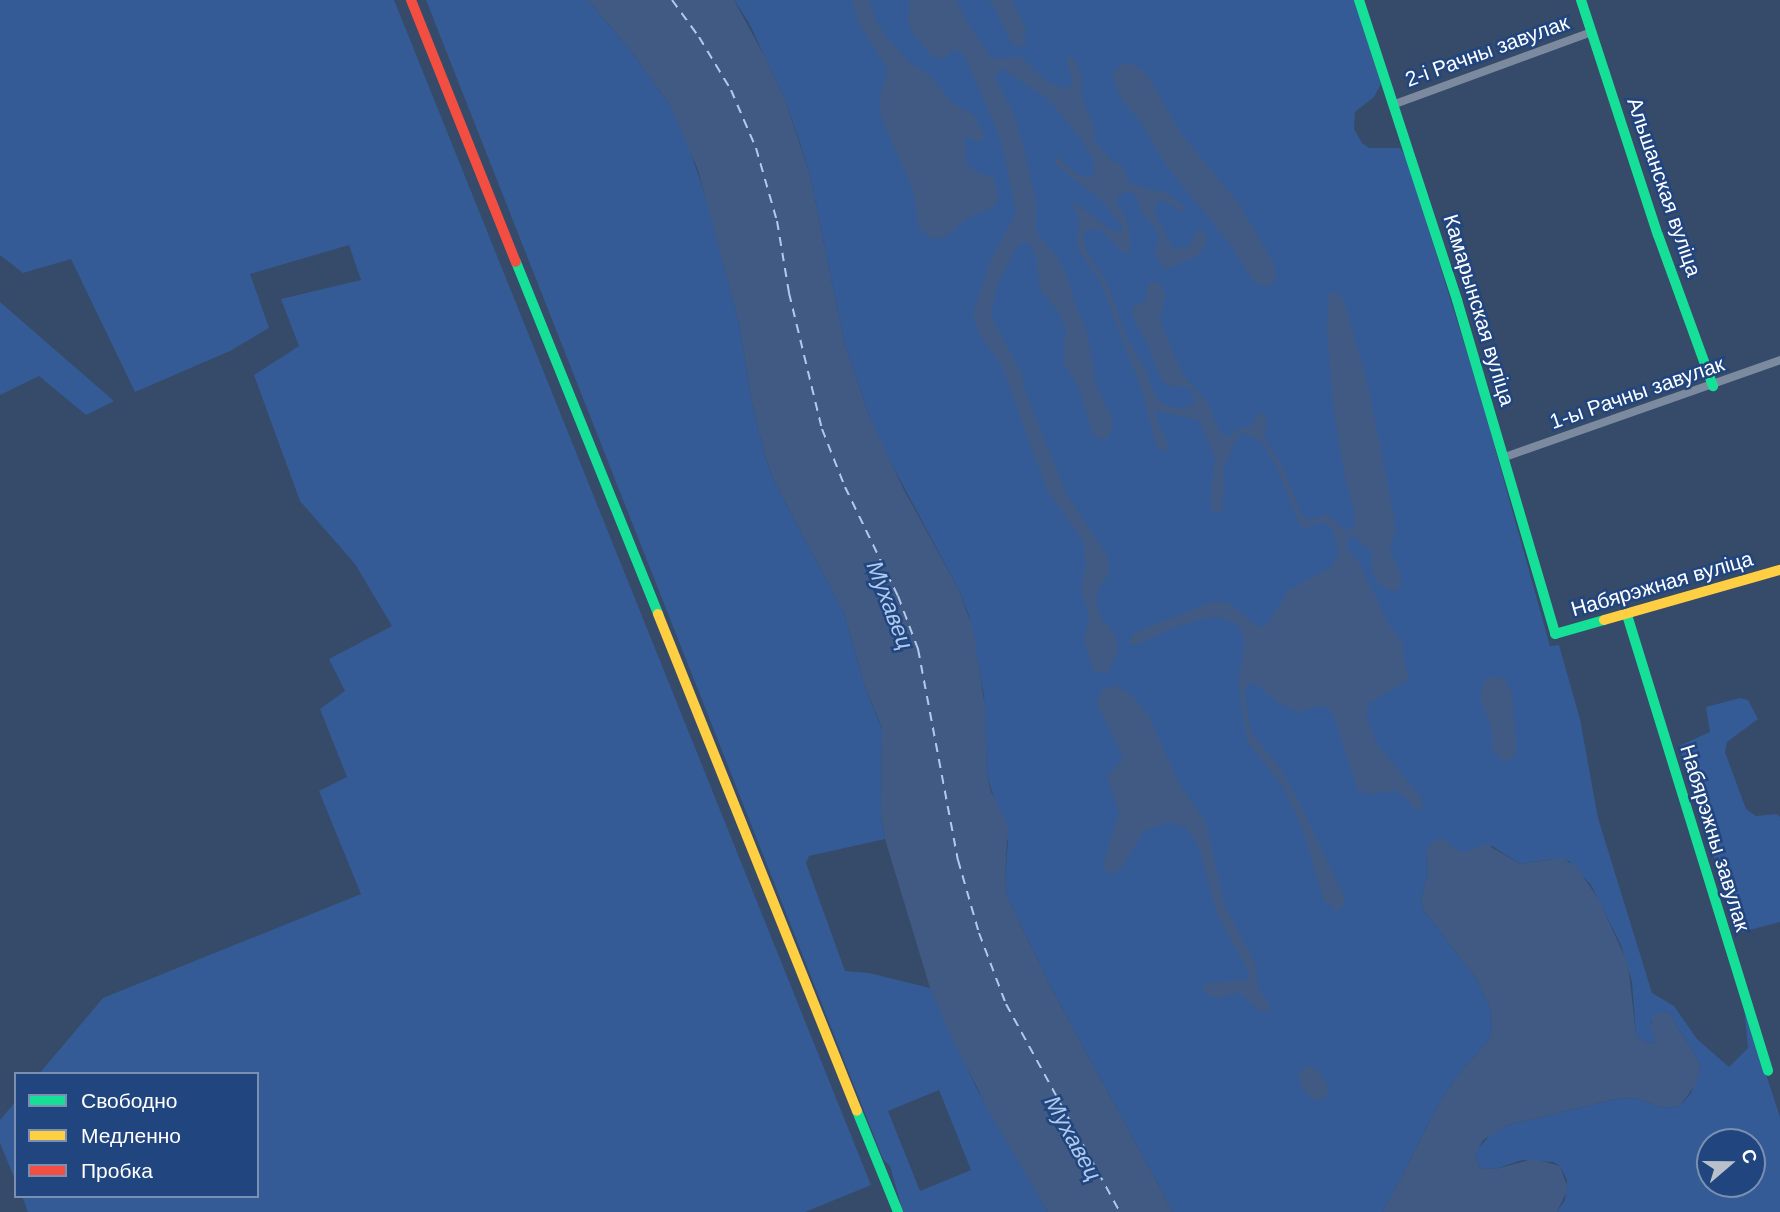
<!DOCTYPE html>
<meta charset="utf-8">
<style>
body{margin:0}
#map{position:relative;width:1780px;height:1212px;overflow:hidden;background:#364a69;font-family:Arial,sans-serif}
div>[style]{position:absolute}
.green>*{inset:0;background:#345b95}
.water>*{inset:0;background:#415a83}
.ferry>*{height:2px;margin-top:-1px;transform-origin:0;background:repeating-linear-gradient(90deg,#b0caee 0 9px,transparent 0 16px)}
.street>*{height:8px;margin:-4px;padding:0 4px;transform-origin:4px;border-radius:4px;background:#7b8a9f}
.fast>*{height:10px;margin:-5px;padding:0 5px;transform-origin:5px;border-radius:5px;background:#16e098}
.slow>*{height:10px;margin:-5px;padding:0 5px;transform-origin:5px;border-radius:5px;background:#ffcf43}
.jam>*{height:10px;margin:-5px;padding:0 5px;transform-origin:5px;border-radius:5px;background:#f24e42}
span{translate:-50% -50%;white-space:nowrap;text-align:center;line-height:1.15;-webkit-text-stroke:5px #21457e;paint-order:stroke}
.street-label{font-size:21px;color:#fff}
.water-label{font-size:23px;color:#b0caee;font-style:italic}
.legend{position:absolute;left:14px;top:1072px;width:245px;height:126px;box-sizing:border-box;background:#21457e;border:2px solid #7a8fb2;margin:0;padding:9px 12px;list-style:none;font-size:21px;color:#fff}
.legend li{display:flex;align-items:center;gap:14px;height:35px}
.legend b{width:35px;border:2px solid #7a8fb2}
.north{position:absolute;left:1696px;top:1128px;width:70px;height:70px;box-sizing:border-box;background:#21457e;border:2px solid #7a8fb2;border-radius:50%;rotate:70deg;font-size:19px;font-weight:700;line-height:28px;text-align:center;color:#fff}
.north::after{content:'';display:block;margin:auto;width:24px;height:32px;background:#b9c0ca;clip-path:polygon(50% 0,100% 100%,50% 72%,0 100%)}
</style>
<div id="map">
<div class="green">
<i style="clip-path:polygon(0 0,394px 0,871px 1185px,805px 1212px,28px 1212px,22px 1196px,257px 1196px,257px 1074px,39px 1074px,103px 998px,361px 894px,319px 791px,347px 777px,320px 709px,345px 691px,329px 659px,392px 626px,355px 564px,300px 501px,254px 375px,299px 346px,281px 299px,361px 280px,349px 245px,250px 274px,269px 328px,230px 351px,135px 392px,71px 259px,23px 273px,0 255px)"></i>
<i style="clip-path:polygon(evenodd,426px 0,588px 0,632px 52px,671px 107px,686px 138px,707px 201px,739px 322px,752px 403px,766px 459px,776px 485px,844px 613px,865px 687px,882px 729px,881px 815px,885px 839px,809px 856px,806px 863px,845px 971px,869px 973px,930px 988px,977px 1089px,1048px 1212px,903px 1212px,890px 1166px,883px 1159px,426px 0,939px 1090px,971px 1170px,920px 1191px,888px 1111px,939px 1090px)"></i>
<i style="clip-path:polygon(evenodd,734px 0,1355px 0,1381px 84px,1374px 97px,1355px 112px,1354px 129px,1362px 143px,1369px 148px,1400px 148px,1406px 157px,1479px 391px,1550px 646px,1559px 645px,1580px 719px,1598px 818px,1652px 993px,1674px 1006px,1697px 1039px,1729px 1067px,1748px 1048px,1744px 1006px,1780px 1117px,1780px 1212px,1557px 1212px,1565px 1200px,1567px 1180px,1560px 1166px,1553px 1162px,1522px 1160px,1495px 1169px,1480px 1168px,1475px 1156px,1478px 1149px,1491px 1134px,1508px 1125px,1620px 1098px,1638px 1099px,1664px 1108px,1680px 1106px,1691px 1093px,1700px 1064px,1670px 1014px,1665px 1011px,1651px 1022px,1655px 1039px,1652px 1043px,1644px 1042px,1636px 1034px,1632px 982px,1621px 945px,1591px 885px,1569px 861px,1553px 859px,1520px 864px,1492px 846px,1461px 853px,1427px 851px,1428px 874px,1421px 901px,1423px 909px,1477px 980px,1490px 1007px,1492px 1030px,1489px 1040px,1461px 1071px,1441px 1100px,1383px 1212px,1173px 1212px,1050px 986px,1007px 896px,1005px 877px,1008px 842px,987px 776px,984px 696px,969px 616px,959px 590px,884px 450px,868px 413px,844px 342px,810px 175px,801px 146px,786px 102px,749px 23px,734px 0,1710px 1142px,1752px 1142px,1752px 1184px,1710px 1184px,1710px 1142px)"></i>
<i style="clip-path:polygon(0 302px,114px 401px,86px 415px,39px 376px,0 395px)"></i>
<i style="clip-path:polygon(1740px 698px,1748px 700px,1758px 719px,1727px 742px,1725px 752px,1746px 809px,1756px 816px,1777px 814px,1780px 817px,1780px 922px,1742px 932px,1735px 923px,1679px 746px,1710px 732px,1706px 707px)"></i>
<i style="clip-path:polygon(16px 1101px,16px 1182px,0 1143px,0 1120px)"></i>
</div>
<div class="water">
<i style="clip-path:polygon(588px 0,734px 0,766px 59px,786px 102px,810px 175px,844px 342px,868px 413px,903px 488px,959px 590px,973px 629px,985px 707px,987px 776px,991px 792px,1008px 826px,1005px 877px,1007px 896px,1050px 986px,1173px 1212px,1048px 1212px,991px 1115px,952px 1038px,930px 988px,885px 839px,881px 815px,882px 728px,865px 687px,844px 613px,776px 485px,766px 459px,752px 403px,739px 322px,698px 170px,671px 107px,632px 52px)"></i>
<i style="clip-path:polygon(852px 0,869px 0,875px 19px,890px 42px,909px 62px,929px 75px,954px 104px,973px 115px,984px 133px,981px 143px,967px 137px,964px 139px,967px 164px,977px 173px,994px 177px,998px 200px,992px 208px,967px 218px,950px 234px,939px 238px,931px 239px,919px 228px,913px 190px,881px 117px,880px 96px,888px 69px,859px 24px)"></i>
<i style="clip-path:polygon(910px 0,957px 0,965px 19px,990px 56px,998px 59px,1020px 56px,1045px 80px,1064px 89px,1073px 85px,1066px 56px,1075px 60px,1081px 74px,1082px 99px,1093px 123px,1095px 142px,1110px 159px,1121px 165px,1131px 184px,1168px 194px,1185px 208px,1183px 212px,1162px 200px,1155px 205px,1156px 216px,1173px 248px,1188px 248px,1198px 229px,1205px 233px,1207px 240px,1199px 255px,1164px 270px,1155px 252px,1159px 239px,1156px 229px,1143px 215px,1136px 196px,1128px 191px,1119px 195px,1116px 202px,1126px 217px,1130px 235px,1130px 254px,1124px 253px,1100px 229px,1089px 229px,1083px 236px,1086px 251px,1106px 281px,1127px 339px,1144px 366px,1153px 391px,1160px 402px,1176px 409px,1192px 406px,1196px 400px,1188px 387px,1169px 386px,1161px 379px,1147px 343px,1133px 318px,1132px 308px,1146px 300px,1147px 285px,1153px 281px,1159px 283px,1166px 294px,1160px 316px,1163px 330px,1184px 376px,1208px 403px,1220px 433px,1230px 437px,1238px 429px,1252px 426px,1258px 414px,1264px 414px,1267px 422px,1264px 437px,1284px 470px,1302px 516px,1309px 520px,1327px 514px,1346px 531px,1354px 526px,1355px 515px,1344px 471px,1333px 403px,1327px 327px,1329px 294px,1335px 291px,1344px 301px,1368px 386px,1394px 516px,1395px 532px,1390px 549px,1401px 576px,1400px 588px,1392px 592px,1378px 583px,1372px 571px,1372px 553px,1354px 536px,1347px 538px,1347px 549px,1358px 561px,1390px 627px,1403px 643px,1405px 666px,1410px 679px,1369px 703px,1366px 716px,1376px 743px,1420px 796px,1423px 807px,1417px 811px,1402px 794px,1394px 791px,1369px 794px,1358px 790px,1335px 718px,1328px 708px,1321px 706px,1297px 712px,1278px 703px,1256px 684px,1250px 683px,1244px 691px,1251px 732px,1281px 770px,1299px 802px,1344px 896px,1345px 903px,1340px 910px,1336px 911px,1323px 899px,1305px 835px,1285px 789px,1247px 741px,1238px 684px,1245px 640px,1237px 624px,1218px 617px,1206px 618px,1171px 629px,1136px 645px,1132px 646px,1129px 641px,1132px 635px,1140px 630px,1214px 601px,1231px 604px,1256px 626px,1266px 626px,1288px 591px,1333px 565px,1339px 552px,1333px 530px,1323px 521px,1305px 528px,1300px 525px,1276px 465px,1261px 442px,1252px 436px,1241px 433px,1234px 444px,1224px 467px,1223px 509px,1216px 514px,1210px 506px,1215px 457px,1199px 420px,1157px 411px,1156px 419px,1167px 442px,1167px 450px,1161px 451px,1157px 447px,1141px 388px,1100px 281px,1077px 248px,1079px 220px,1071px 200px,1111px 230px,1120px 232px,1123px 226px,1100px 199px,1055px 164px,1056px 156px,1081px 177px,1091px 176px,1095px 172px,1093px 157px,1075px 131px,1049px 100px,1001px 68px,995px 78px,1013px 112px,1023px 145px,1036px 202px,1036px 232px,1057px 257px,1067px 275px,1074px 302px,1087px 331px,1096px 385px,1112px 418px,1113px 427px,1108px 437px,1102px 440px,1093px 435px,1079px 387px,1063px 362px,1066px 328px,1058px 311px,1040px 290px,1036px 257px,1030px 244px,1023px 241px,1017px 246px,996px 288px,991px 317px,1021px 372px,1026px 394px,1067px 495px,1108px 557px,1109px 574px,1097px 591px,1097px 606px,1103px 621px,1115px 634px,1118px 650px,1109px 670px,1103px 673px,1093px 670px,1084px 640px,1089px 617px,1081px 588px,1086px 564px,1083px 541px,1047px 490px,1002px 366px,979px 333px,973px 314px,989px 264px,1016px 213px,1002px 143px,965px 55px,954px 49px,943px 59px,933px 57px,912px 32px,908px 21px)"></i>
<i style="clip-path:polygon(988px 0,1012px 0,1026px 29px,1025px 46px,1012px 45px,995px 7px)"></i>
<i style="clip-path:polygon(1128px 63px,1141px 69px,1149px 78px,1180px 132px,1239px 204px,1273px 262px,1276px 276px,1270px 287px,1258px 285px,1251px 277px,1230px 244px,1166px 165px,1141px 122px,1121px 99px,1112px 75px,1121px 64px)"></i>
<i style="clip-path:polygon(1493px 676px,1504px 679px,1511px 691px,1517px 748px,1516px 755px,1507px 761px,1502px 760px,1493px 750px,1491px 726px,1480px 699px,1483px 682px)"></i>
<i style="clip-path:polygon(1116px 685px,1132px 695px,1148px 715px,1180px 785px,1206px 823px,1225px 907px,1255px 963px,1258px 988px,1269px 1004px,1269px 1011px,1260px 1011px,1240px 993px,1214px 998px,1202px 989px,1207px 983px,1247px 980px,1249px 972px,1218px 916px,1198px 845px,1185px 827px,1168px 822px,1143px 832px,1123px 866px,1113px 874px,1105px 872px,1104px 863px,1119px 811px,1107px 776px,1123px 758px,1097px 703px,1102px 690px)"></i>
<i style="clip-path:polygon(1442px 838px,1461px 853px,1486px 844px,1520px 864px,1561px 858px,1576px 866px,1599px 900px,1628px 964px,1636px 1034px,1644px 1042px,1652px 1043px,1655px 1039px,1651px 1027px,1653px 1016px,1665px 1011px,1670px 1014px,1700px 1064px,1697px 1082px,1680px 1106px,1664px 1108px,1638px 1099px,1620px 1098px,1508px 1125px,1483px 1140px,1475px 1156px,1480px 1168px,1495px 1169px,1534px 1159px,1560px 1166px,1568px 1189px,1557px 1212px,1383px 1212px,1441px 1100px,1461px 1071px,1489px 1040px,1492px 1030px,1490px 1007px,1477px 980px,1423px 909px,1421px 901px,1428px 874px,1427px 851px,1430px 843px)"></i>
<i style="clip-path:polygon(1309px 1066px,1317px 1071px,1327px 1084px,1329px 1093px,1323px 1099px,1314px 1100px,1302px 1088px,1299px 1072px)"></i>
</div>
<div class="ferry">
<i style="left:672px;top:0;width:46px;rotate:53.9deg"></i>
<i style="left:699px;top:37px;width:62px;rotate:58.9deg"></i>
<i style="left:731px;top:90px;width:63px;rotate:66.7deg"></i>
<i style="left:756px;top:148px;width:76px;rotate:74deg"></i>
<i style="left:777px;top:221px;width:73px;rotate:80.5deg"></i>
<i style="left:789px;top:293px;width:140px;rotate:76.4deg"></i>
<i style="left:822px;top:429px;width:62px;rotate:68.4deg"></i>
<i style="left:845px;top:487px;width:121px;rotate:64.1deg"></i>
<i style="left:898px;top:596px;width:57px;rotate:69.3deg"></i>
<i style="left:918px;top:649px;width:215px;rotate:79.3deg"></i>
<i style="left:958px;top:860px;width:76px;rotate:74deg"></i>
<i style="left:979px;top:933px;width:76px;rotate:69.2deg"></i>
<i style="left:1006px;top:1004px;width:237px;rotate:61.3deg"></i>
</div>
<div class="street">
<i style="left:1395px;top:104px;width:210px;rotate:-20.1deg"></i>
<i style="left:1505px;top:457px;width:292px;rotate:-19.4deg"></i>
</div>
<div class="fast">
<i style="left:1359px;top:0;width:316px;rotate:71.9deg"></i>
<i style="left:1457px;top:300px;width:348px;rotate:73.6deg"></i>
<i style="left:1555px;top:634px;width:51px;rotate:-15.9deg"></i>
<i style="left:1581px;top:0;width:247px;rotate:71.9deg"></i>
<i style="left:1658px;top:235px;width:161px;rotate:70deg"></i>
<i style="left:516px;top:262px;width:380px;rotate:68deg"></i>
<i style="left:1627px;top:615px;width:477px;rotate:72.8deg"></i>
<i style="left:857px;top:1111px;width:109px;rotate:67.9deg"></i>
</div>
<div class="slow">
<i style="left:658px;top:614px;width:535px;rotate:68.18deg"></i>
<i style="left:1604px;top:620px;width:183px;rotate:-15.9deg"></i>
</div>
<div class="jam">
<i style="left:411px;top:0;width:282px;rotate:68.2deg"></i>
</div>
<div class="street-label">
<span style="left:1487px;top:51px;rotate:-20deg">2-і Рачны завулак</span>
<span style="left:1664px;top:187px;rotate:71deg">Альшанская вуліца</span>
<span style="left:1479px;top:310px;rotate:73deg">Камарынская вуліца</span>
<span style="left:1637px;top:393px;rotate:-19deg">1-ы Рачны завулак</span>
<span style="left:1662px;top:584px;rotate:-16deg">Набярэжная вуліца</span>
<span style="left:1715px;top:838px;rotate:73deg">Набярэжны завулак</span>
</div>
<div class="water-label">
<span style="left:890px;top:605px;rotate:69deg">Мухавец</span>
<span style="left:1073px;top:1138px;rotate:61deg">Мухавец</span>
</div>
<ul class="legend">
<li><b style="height:9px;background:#16e098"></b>Свободно</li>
<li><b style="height:9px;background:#ffcf43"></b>Медленно</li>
<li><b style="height:9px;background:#f24e42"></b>Пробка</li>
</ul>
<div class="north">С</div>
</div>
